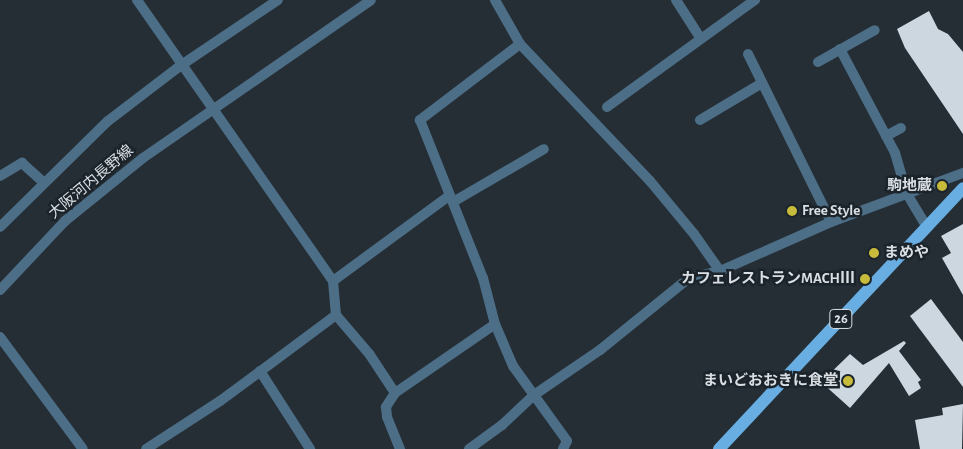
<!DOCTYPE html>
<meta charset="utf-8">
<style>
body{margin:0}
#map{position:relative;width:963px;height:449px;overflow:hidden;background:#252e35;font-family:"Alegreya Sans","Noto Sans JP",sans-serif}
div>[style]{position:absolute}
.building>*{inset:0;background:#ccd7e0}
.service>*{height:10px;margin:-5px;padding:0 5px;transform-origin:5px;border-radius:5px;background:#4d6e87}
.minor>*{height:10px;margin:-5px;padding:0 5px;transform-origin:5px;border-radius:5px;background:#4d6e87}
.primary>*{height:12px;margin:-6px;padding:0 6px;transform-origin:6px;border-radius:6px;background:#68aee2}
.dots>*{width:14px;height:14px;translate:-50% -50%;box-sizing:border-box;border:2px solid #1c242b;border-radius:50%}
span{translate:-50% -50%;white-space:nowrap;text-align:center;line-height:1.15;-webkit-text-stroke:5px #1c242b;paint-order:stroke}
.shield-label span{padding:1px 4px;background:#1c242b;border:1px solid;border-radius:4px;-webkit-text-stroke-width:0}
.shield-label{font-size:14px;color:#dadfe4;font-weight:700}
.street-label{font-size:15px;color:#dadfe4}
.poi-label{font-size:15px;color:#dadfe4;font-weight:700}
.right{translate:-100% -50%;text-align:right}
.left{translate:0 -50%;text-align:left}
</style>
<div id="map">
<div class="building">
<i style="clip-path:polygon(929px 11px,938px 29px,948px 34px,963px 52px,963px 134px,905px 48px,897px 29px)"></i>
<i style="clip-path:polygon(963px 224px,963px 295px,942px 258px,951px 253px,941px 236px)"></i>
<i style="clip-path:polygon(931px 299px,963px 342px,963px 387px,910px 316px)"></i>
<i style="clip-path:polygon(904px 341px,906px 343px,899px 351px,921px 380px,918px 382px,921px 388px,909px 396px,889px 363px,850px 408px,821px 382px,850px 354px,863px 365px)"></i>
<i style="clip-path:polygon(963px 404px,962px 449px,920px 449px,915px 420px,943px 415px,942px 408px)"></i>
</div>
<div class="service">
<i style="left:886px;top:136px;width:17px;rotate:-28deg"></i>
<i style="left:0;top:176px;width:26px;rotate:-31deg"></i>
<i style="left:22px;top:163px;width:30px;rotate:42deg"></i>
</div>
<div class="minor">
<i style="left:137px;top:0;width:343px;rotate:55.1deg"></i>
<i style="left:333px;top:281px;width:34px;rotate:85deg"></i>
<i style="left:336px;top:315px;width:144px;rotate:143.4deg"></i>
<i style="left:220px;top:401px;width:88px;rotate:147deg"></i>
<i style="left:676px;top:0;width:46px;rotate:57.3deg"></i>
<i style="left:520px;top:44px;width:126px;rotate:142.8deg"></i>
<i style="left:420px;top:120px;width:170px;rotate:68.3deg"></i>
<i style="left:483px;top:278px;width:48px;rotate:75.4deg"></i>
<i style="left:495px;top:324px;width:46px;rotate:66.8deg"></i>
<i style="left:513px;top:366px;width:92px;rotate:54.2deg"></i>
<i style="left:567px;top:441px;width:9px;rotate:117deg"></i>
<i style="left:840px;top:49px;width:118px;rotate:62.1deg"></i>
<i style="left:895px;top:153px;width:43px;rotate:73.7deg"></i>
<i style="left:907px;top:194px;width:39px;rotate:59deg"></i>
<i style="left:748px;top:54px;width:187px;rotate:63.7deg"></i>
<i style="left:818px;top:62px;width:65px;rotate:-29.3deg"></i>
<i style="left:607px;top:107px;width:183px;rotate:-35.9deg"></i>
<i style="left:700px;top:120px;width:72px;rotate:-30.8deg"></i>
<i style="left:453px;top:202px;width:105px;rotate:-30.2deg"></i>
<i style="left:0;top:227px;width:151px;rotate:-44.5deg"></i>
<i style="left:108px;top:121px;width:91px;rotate:-37.4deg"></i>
<i style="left:180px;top:66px;width:118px;rotate:-34deg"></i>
<i style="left:720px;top:271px;width:121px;rotate:-23.8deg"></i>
<i style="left:831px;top:222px;width:141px;rotate:-20.4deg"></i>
<i style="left:333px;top:281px;width:145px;rotate:-36.3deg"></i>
<i style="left:0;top:290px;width:95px;rotate:-46.7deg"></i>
<i style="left:65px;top:221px;width:100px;rotate:-38.9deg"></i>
<i style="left:143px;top:158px;width:277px;rotate:-34.7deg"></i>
<i style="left:336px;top:315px;width:52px;rotate:49.6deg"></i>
<i style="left:370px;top:355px;width:45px;rotate:56.7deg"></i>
<i style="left:395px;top:393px;width:17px;rotate:123deg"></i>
<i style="left:386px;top:407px;width:10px;rotate:84deg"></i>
<i style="left:387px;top:417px;width:35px;rotate:68deg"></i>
<i style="left:0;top:337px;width:139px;rotate:53.5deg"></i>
<i style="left:260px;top:371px;width:93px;rotate:57.3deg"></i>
<i style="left:395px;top:393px;width:121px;rotate:-34.6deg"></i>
<i style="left:469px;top:449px;width:41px;rotate:-36deg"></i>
<i style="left:502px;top:425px;width:44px;rotate:-43.2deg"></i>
<i style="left:534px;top:395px;width:80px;rotate:-34.3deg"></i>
<i style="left:600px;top:350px;width:114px;rotate:-39deg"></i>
<i style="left:689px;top:278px;width:32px;rotate:-13deg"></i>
<i style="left:720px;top:271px;width:45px;rotate:-125.1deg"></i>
<i style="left:694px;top:234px;width:69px;rotate:-129.7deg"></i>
<i style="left:650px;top:181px;width:189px;rotate:-133.5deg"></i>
<i style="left:520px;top:44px;width:51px;rotate:-119.6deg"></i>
</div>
<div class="primary">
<i style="left:719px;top:449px;width:357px;rotate:-46.9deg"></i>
</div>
<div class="dots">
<i style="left:942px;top:186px;background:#c8bb3b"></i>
<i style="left:792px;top:211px;background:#c8bb3b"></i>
<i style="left:874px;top:253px;background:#c8bb3b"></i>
<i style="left:865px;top:279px;background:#c8bb3b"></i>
<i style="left:848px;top:381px;background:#c8bb3b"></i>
</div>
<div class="shield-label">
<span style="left:841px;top:319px">26</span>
</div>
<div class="street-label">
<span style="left:91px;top:182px;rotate:-40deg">大阪河内長野線</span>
</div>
<div class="poi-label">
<span class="right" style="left:932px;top:186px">駒地蔵</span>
<span class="left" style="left:802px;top:211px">Free Style</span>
<span class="left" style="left:884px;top:253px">まめや</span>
<span class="right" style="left:855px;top:279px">カフェレストランMACHⅢ</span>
<span class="right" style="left:838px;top:381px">まいどおおきに食堂</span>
</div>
</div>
